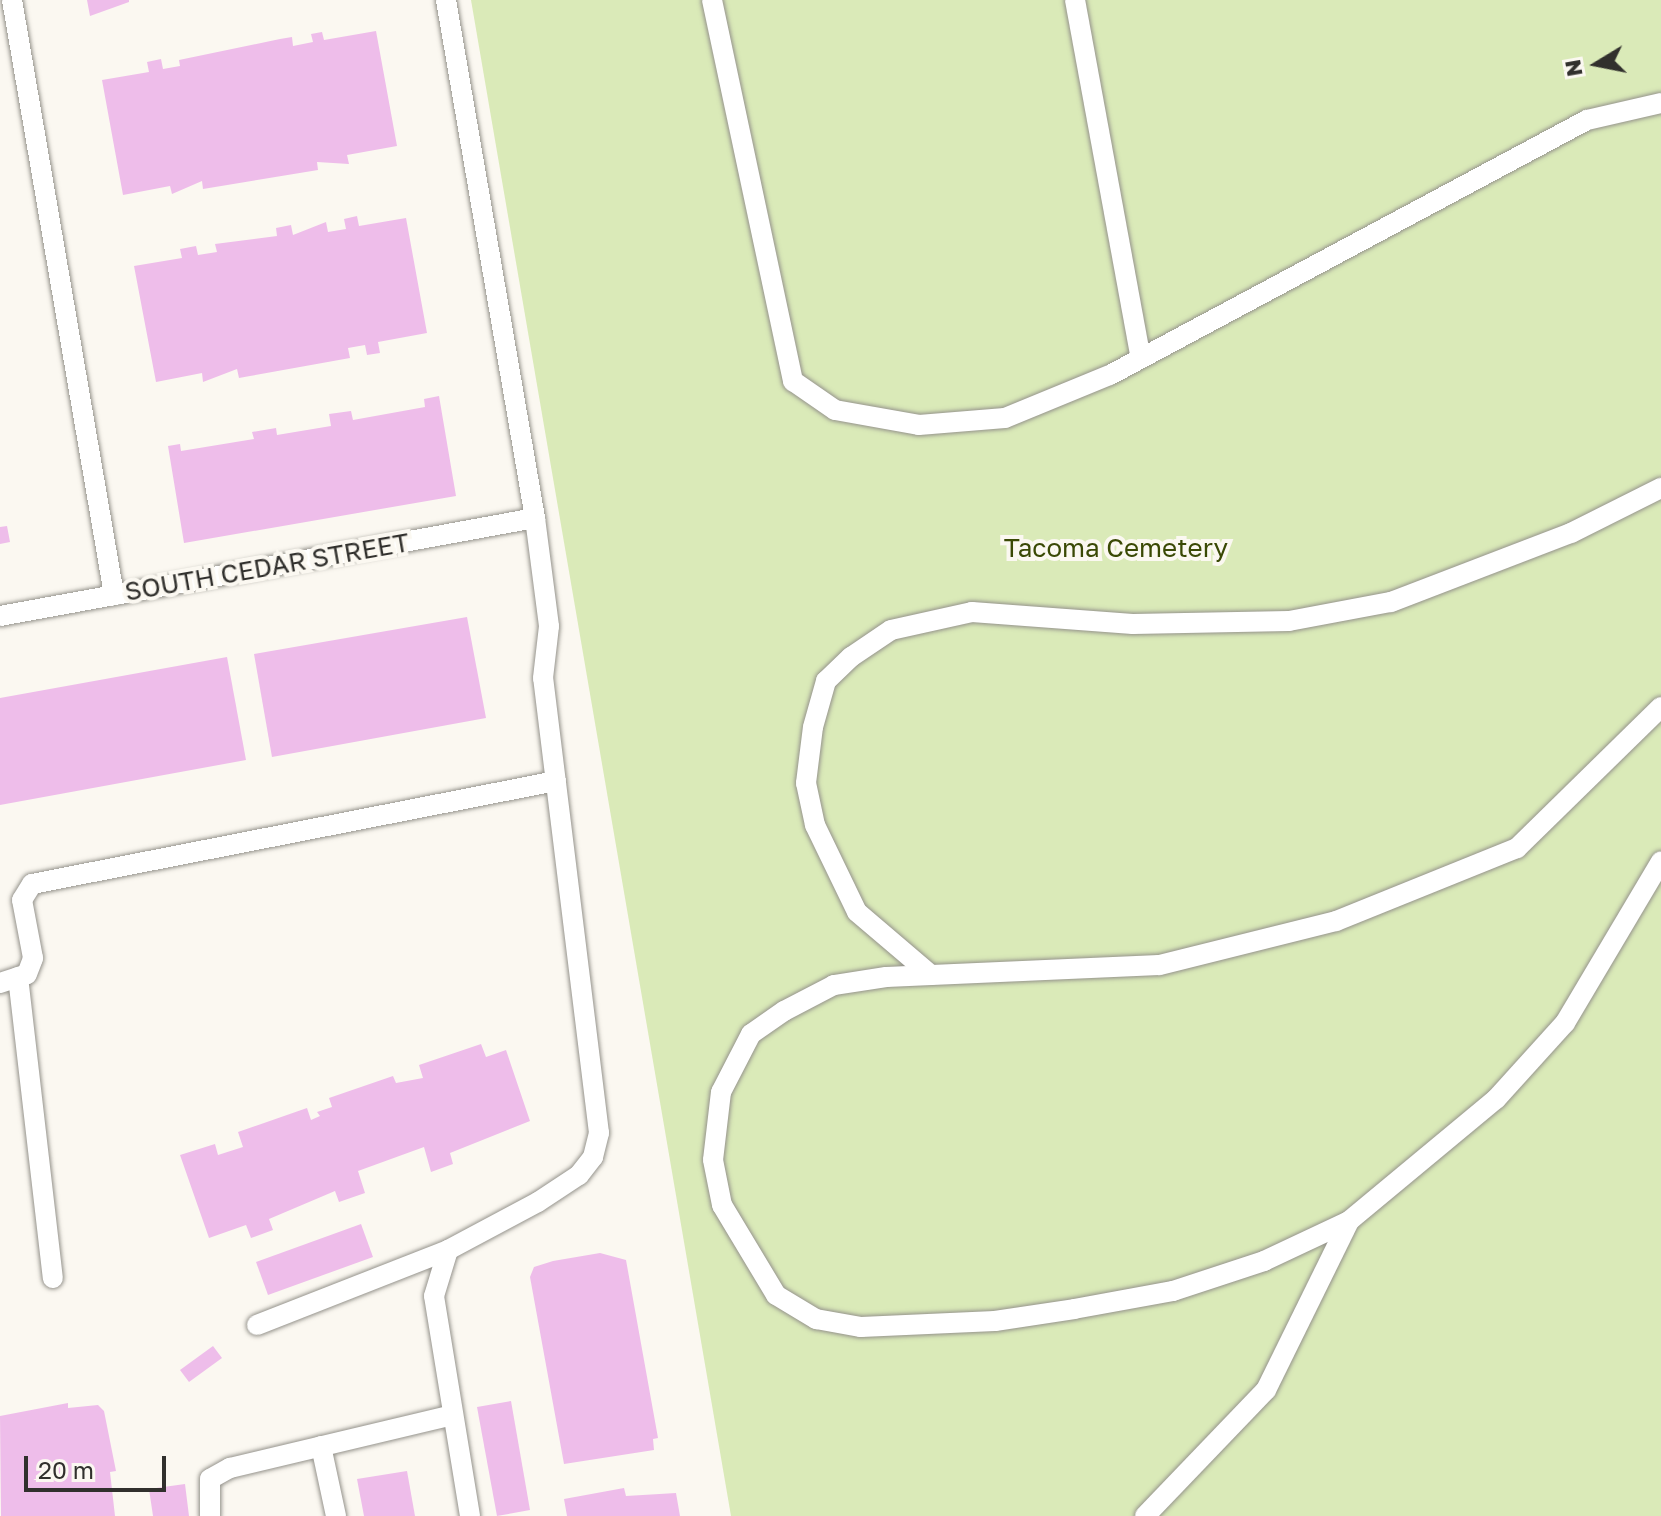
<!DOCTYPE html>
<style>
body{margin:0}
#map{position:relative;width:1661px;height:1516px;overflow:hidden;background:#fbf8f1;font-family:"Golos Text",sans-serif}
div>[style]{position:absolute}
.green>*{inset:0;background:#daeab8}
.building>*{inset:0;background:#eebdea}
.roads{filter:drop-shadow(0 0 2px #95938c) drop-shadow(0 0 2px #95938c)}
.service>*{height:20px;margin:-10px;padding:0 10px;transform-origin:10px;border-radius:10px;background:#fff}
span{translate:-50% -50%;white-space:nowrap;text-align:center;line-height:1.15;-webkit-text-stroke:8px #fbf8f1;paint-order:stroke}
.park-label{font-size:26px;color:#3a4905}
.street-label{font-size:26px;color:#31302d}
.north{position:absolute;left:1557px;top:24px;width:80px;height:80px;-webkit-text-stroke:6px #fbf8f1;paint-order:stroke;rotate:260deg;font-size:22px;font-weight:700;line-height:32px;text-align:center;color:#31302d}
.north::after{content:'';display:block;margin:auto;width:28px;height:36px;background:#31302d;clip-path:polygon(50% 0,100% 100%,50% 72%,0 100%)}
.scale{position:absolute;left:24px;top:1456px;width:142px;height:36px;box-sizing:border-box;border:4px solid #31302d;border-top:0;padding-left:10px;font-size:24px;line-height:28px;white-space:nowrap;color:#31302d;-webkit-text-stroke:6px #fbf8f1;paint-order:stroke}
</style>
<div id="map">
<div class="green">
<i style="clip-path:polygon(471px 0,1661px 0,1661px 1516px,731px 1516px)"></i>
</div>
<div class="building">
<i style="clip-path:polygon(87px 0,129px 0,129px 2px,90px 16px)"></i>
<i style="clip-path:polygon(376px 31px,397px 146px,347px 155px,349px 164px,317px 162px,318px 170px,203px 189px,202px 181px,172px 194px,170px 186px,123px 195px,102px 80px,149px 72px,147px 62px,161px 59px,163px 69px,180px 66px,179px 60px,280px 39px,292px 37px,293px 46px,313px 42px,311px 34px,322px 32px,324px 40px)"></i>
<i style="clip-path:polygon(357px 216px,359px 226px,406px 218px,427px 333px,378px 342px,380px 353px,367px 355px,365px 345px,348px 348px,350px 358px,250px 376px,239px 378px,237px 369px,203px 382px,202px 373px,156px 382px,134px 266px,182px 258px,180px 249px,196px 246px,198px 255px,217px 252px,215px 244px,277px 236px,276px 228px,291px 225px,293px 235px,326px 222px,328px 232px,346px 229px,344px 219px)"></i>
<i style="clip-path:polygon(439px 396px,456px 496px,184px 543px,168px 446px,180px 444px,181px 451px,254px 439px,252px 432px,276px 428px,277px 435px,331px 426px,329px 414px,351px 411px,353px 420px,425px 407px,424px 399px)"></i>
<i style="clip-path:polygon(7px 526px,10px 542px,0 544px,0 527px)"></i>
<i style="clip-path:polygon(467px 617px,486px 718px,272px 757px,254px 654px)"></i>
<i style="clip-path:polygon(227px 657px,246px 760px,0 805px,0 698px)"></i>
<i style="clip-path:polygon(481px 1044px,486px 1057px,506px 1050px,530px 1121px,450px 1153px,453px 1164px,431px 1172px,424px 1147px,358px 1171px,365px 1193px,339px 1202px,335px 1191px,269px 1219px,273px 1230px,251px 1238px,246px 1225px,209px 1238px,180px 1155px,215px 1144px,218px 1155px,243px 1147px,238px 1132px,307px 1108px,311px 1120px,320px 1116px,317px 1112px,332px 1107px,329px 1098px,393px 1076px,396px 1083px,423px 1078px,419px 1065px)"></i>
<i style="clip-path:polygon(361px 1224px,373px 1257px,268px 1295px,256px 1262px)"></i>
<i style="clip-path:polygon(600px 1253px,626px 1260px,658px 1438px,653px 1439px,654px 1450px,564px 1464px,530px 1277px,534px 1267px,553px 1261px)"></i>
<i style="clip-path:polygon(213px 1346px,222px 1358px,189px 1382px,180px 1370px)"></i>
<i style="clip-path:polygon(511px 1401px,530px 1510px,497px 1516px,477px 1407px)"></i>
<i style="clip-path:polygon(68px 1403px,68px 1408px,98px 1405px,104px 1411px,116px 1471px,110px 1472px,115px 1516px,1px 1516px,0 1416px)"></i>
<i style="clip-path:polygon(407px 1471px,415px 1516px,364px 1516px,357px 1479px)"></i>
<i style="clip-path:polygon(185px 1484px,189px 1516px,153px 1516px,149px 1489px)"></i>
<i style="clip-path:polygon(624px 1488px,626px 1496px,676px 1493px,680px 1516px,567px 1516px,564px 1499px)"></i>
</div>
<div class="roads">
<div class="service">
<i style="left:12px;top:0;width:604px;rotate:80.27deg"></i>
<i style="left:712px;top:0;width:390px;rotate:78deg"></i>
<i style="left:793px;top:381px;width:51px;rotate:34.6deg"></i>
<i style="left:835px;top:410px;width:85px;rotate:10.1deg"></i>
<i style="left:919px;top:425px;width:86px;rotate:-4.7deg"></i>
<i style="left:1005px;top:418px;width:113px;rotate:-22.3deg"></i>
<i style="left:1110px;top:375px;width:541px;rotate:-28.13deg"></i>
<i style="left:1587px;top:120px;width:76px;rotate:-12.9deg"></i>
<i style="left:1075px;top:0;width:364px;rotate:79.6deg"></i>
<i style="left:0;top:616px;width:544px;rotate:-10.38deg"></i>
<i style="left:1661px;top:707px;width:202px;rotate:135.6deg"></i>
<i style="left:1517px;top:848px;width:195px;rotate:158deg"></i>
<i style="left:1336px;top:921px;width:182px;rotate:166deg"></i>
<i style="left:1159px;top:965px;width:273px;rotate:177.5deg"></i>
<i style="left:886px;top:977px;width:53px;rotate:171.3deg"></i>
<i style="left:834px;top:985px;width:56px;rotate:152.5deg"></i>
<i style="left:784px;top:1011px;width:40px;rotate:145.1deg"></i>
<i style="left:751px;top:1034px;width:65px;rotate:117.3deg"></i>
<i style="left:721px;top:1092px;width:68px;rotate:96.7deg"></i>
<i style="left:713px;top:1160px;width:46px;rotate:78.7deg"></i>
<i style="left:722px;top:1205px;width:105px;rotate:59deg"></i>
<i style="left:776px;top:1295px;width:47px;rotate:31deg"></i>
<i style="left:816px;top:1319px;width:46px;rotate:10.1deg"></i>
<i style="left:861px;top:1327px;width:134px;rotate:-2.6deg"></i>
<i style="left:995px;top:1321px;width:80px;rotate:-8.6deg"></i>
<i style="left:1074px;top:1309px;width:101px;rotate:-10.3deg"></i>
<i style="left:1173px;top:1291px;width:96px;rotate:-18.2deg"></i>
<i style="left:1264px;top:1261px;width:94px;rotate:-25.2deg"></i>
<i style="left:1349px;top:1221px;width:191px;rotate:-39.7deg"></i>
<i style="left:1496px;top:1099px;width:103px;rotate:-47.8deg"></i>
<i style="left:1565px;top:1023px;width:188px;rotate:-59.3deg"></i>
<i style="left:931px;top:975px;width:97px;rotate:-139.6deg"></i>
<i style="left:857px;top:912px;width:97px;rotate:-115.8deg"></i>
<i style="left:815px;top:825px;width:43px;rotate:-102.1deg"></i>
<i style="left:806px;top:783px;width:56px;rotate:-82.9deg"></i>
<i style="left:813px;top:727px;width:48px;rotate:-74.2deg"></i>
<i style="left:826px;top:681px;width:35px;rotate:-44deg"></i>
<i style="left:851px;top:657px;width:48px;rotate:-34deg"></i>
<i style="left:891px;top:630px;width:83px;rotate:-12.5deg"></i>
<i style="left:972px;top:612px;width:161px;rotate:4.3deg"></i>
<i style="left:1133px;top:624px;width:156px;rotate:-1.1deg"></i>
<i style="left:1289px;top:621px;width:104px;rotate:-10.6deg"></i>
<i style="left:1391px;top:602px;width:193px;rotate:-21deg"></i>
<i style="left:1571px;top:533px;width:101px;rotate:-26.6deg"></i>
<i style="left:18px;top:977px;width:303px;rotate:83.4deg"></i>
<i style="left:0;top:983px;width:28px;rotate:-18deg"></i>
<i style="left:27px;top:974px;width:17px;rotate:-69deg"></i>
<i style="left:33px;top:958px;width:59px;rotate:-100.7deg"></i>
<i style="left:22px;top:900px;width:19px;rotate:-58deg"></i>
<i style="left:32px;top:884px;width:534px;rotate:-11.12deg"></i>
<i style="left:448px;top:1250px;width:48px;rotate:106.9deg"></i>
<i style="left:434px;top:1296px;width:223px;rotate:80.7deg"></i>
<i style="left:257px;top:1325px;width:205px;rotate:-21.4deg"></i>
<i style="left:448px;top:1250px;width:102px;rotate:-28.1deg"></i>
<i style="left:538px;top:1202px;width:49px;rotate:-33.4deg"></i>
<i style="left:579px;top:1175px;width:23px;rotate:-52deg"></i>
<i style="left:593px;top:1157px;width:25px;rotate:-76deg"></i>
<i style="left:599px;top:1133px;width:458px;rotate:-97deg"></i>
<i style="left:543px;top:678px;width:52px;rotate:-83.4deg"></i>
<i style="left:549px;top:626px;width:109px;rotate:-97.4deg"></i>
<i style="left:535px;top:518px;width:526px;rotate:-99.75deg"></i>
<i style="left:321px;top:1446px;width:72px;rotate:77.9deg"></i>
<i style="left:210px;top:1516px;width:37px;rotate:-90deg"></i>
<i style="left:210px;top:1479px;width:23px;rotate:-29deg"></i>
<i style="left:230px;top:1468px;width:228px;rotate:-13.4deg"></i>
<i style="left:1145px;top:1516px;width:175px;rotate:-46.2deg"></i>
<i style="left:1266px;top:1390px;width:188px;rotate:-63.8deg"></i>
</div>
</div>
<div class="park-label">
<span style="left:1116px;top:548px">Tacoma Cemetery</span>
</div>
<div class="street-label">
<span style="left:267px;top:567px;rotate:-10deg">SOUTH CEDAR STREET</span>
</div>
<div class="north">N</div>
<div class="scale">20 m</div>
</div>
